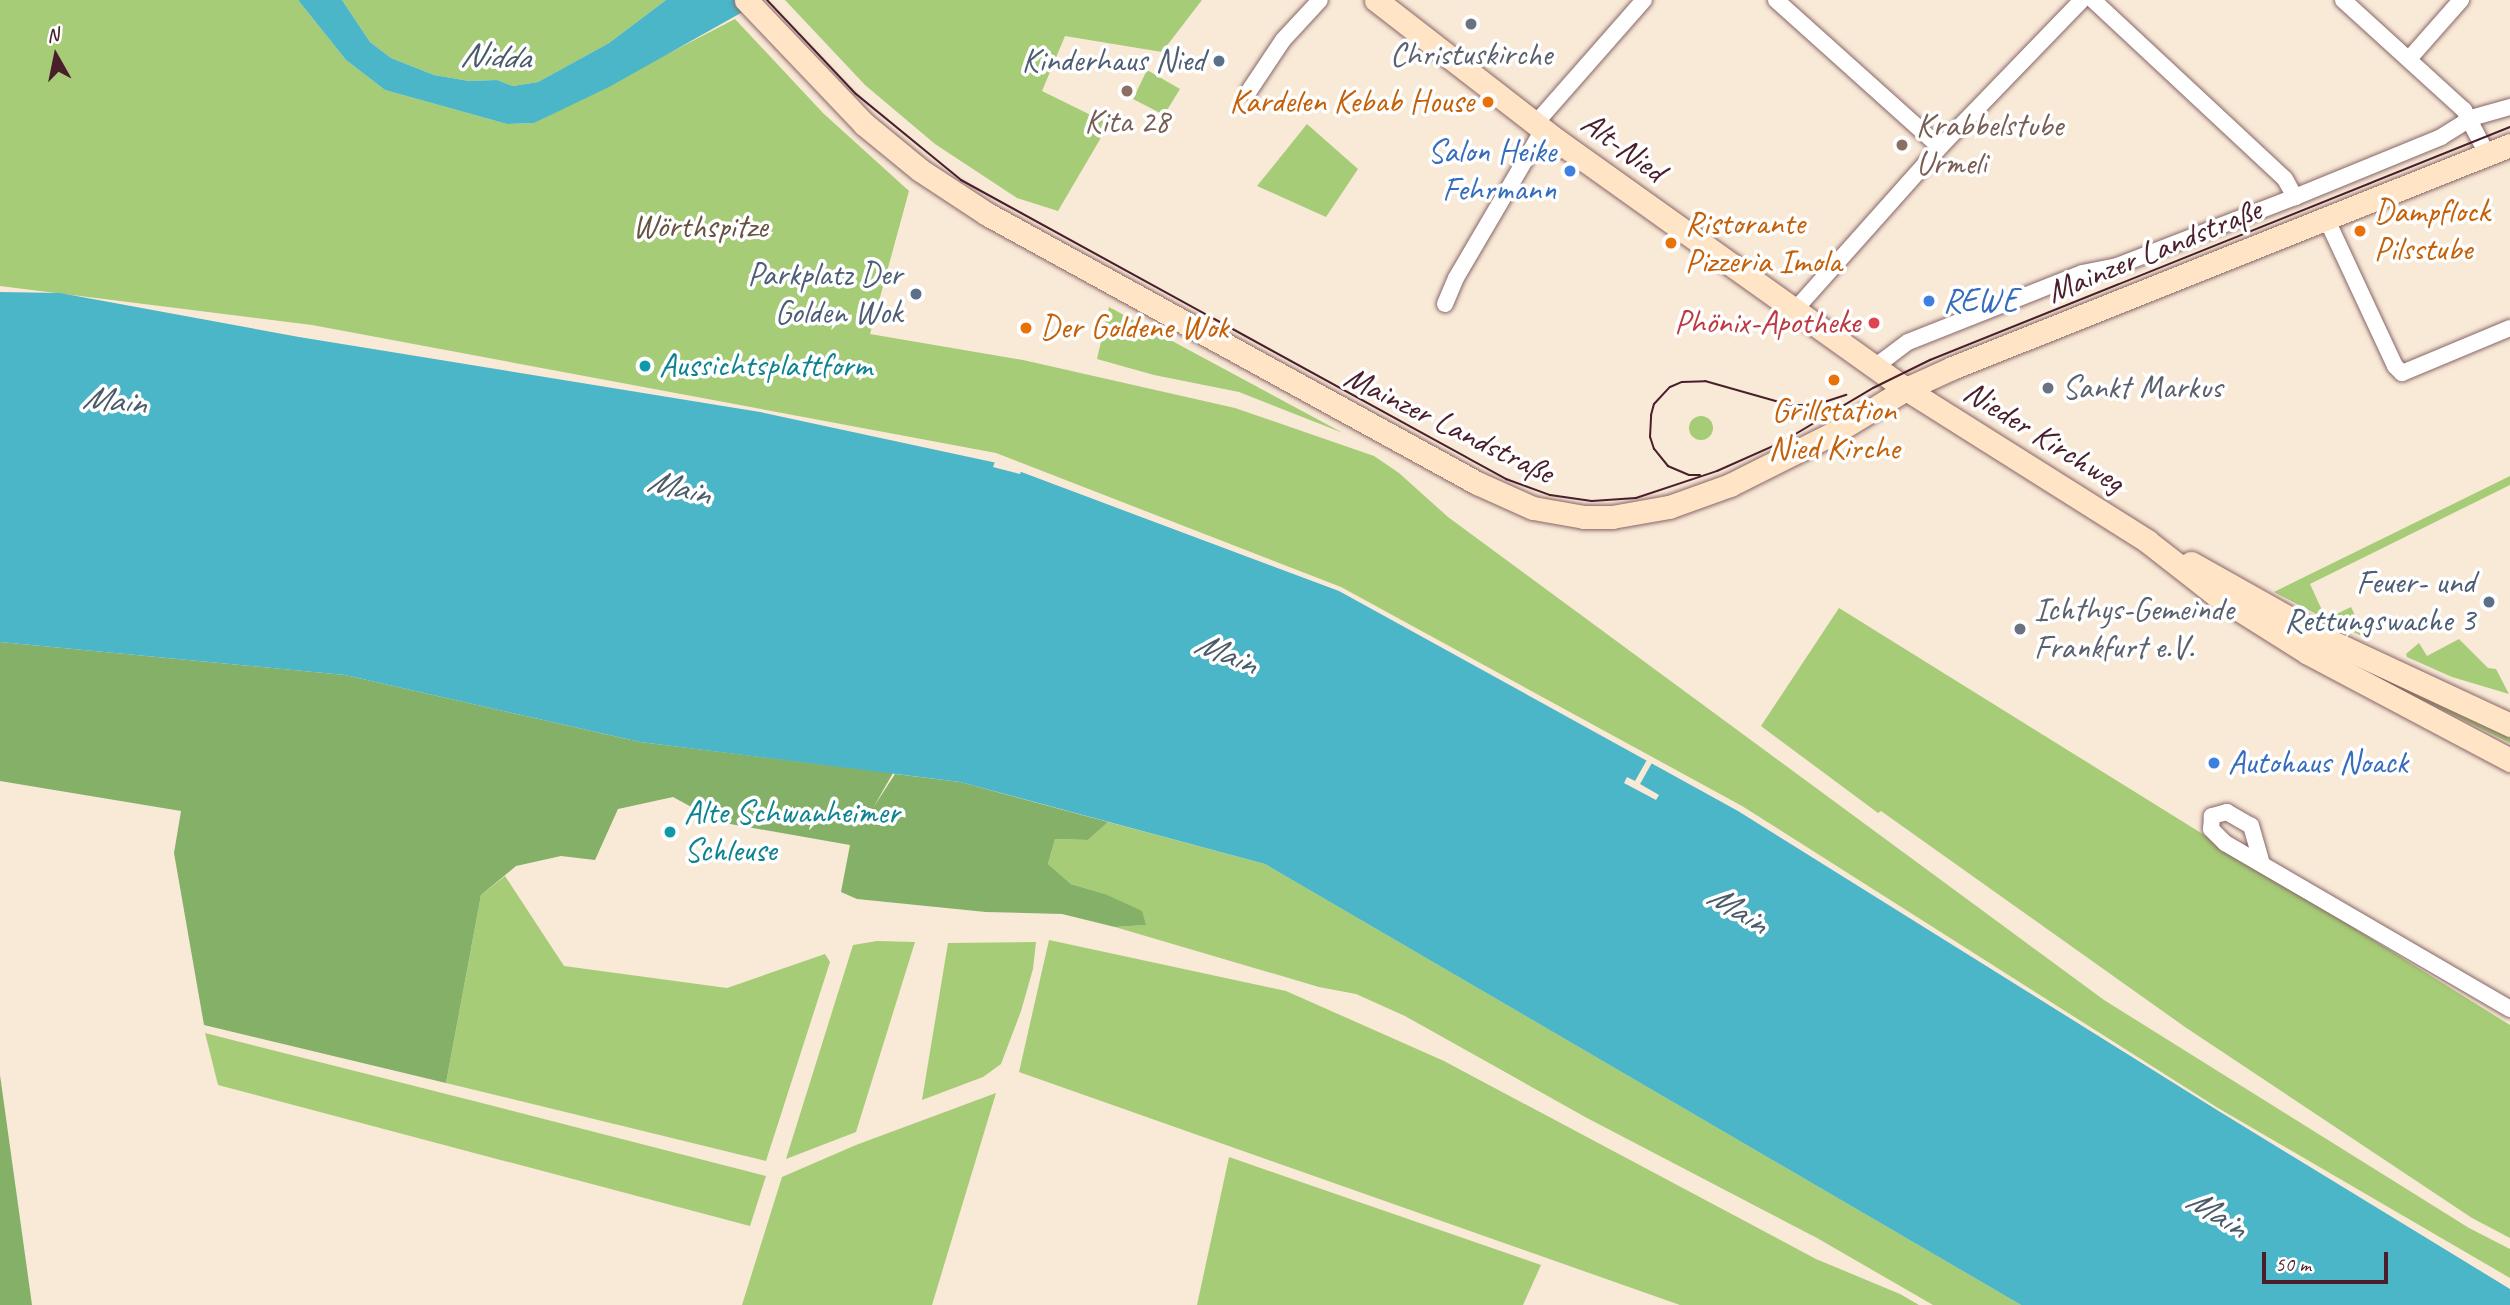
<!DOCTYPE html>
<meta charset="utf-8">
<style>
body{margin:0}
#map{position:relative;width:2510px;height:1305px;overflow:hidden;background:#f9e9d7;font-family:Caveat,sans-serif}
div>[style]{position:absolute}
.green>*{inset:0;background:#a6cc77}
.round{border-radius:50%}
.forest>*{inset:0;background:#84b068}
.water>*{inset:0;background:#4bb6c8}
.pier>*{inset:0;background:#f9e9d7}
.roads{filter:drop-shadow(0 0 2px #876667) drop-shadow(0 0 2px #876667)}
.street>*{height:16px;margin:-8px;padding:0 8px;transform-origin:8px;border-radius:8px;background:#fff}
.secondary>*{height:23px;margin:-11.5px;padding:0 11.5px;transform-origin:11.5px;border-radius:11.5px;background:#ffe4c6}
.tram>*{height:2px;margin:-1px;padding:0 1px;transform-origin:1px;border-radius:1px;background:#4a1f2b}
.dots>*{width:19px;height:19px;translate:-50% -50%;box-sizing:border-box;border:4px solid #fff;border-radius:50%}
span{translate:-50% -50%;white-space:nowrap;text-align:center;line-height:1.15;-webkit-text-stroke:7px #fff;paint-order:stroke}
.worship-label{font-size:33px;color:#5b616d}
.left{translate:0 -50%;text-align:left}
.service-label{font-size:33px;color:#4e5e75}
.right{translate:-100% -50%;text-align:right}
.food-label{font-size:33px;color:#c56008}
.education-label{font-size:33px;color:#785e54}
.street-label{font-size:33px;color:#4a1f2b}
.shop-label{font-size:33px;color:#366cbe}
.park-label{font-size:33px;color:#665342}
.health-label{font-size:33px;color:#be3a42}
.culture-label{font-size:33px;color:#0d838f}
.water-label{font-size:35px;color:#4a5b6a;font-style:italic}
.north{position:absolute;left:21px;top:21px;width:70px;height:70px;-webkit-text-stroke:5px #fff;paint-order:stroke;rotate:351deg;font-size:19px;font-weight:700;line-height:28px;text-align:center;color:#4a1f2b}
.north::after{content:'';display:block;margin:auto;width:24px;height:32px;background:#4a1f2b;clip-path:polygon(50% 0,100% 100%,50% 72%,0 100%)}
.scale{position:absolute;left:2262px;top:1252px;width:126px;height:32px;box-sizing:border-box;border:4px solid #4a1f2b;border-top:0;padding-left:9px;font-size:21px;line-height:24px;white-space:nowrap;color:#4a1f2b;-webkit-text-stroke:5px #fff;paint-order:stroke}
</style>
<div id="map">
<div class="green">
<i style="clip-path:polygon(0 0,298px 0,346px 60px,385px 90px,507px 124px,534px 123px,735px 19px,823px 113px,909px 191px,870px 334px,1023px 360px,1235px 408px,1374px 456px,1399px 473px,1448px 517px,2104px 1000px,2469px 1228px,2510px 1249px,2510px 1278px,2218px 1108px,1742px 806px,1341px 587px,996px 453px,312px 325px,0 286px)"></i>
<i style="clip-path:polygon(342px 0,666px 0,609px 43px,538px 82px,513px 86px,497px 80px,469px 81px,434px 75px,391px 58px,370px 42px)"></i>
<i style="clip-path:polygon(785px 0,1202px 0,1162px 52px,1065px 36px,1042px 91px,1109px 124px,1058px 211px,1017px 198px,935px 144px,865px 85px)"></i>
<i style="clip-path:polygon(1147px 70px,1180px 89px,1164px 115px,1133px 99px)"></i>
<i style="clip-path:polygon(1307px 124px,1358px 169px,1326px 217px,1257px 186px)"></i>
<i style="clip-path:polygon(1109px 307px,1343px 433px,1239px 392px,1154px 375px,1097px 359px)"></i>
<i class="round" style="left:1689px;top:416px;width:24px;height:24px"></i>
<i style="clip-path:polygon(2510px 476px,2510px 485px,2310px 584px,2326px 619px,2351px 607px,2366px 638px,2326px 619px,2274px 592px)"></i>
<i style="clip-path:polygon(1839px 608px,2510px 1025px,2510px 1238px,2472px 1218px,2185px 1027px,1881px 811px,1878px 813px,1761px 726px)"></i>
<i style="clip-path:polygon(2263px 613px,2510px 735px,2510px 743px,2427px 702px,2326px 658px)"></i>
<i style="clip-path:polygon(2459px 639px,2488px 668px,2496px 669px,2509px 694px,2452px 677px,2407px 657px,2406px 654px,2419px 643px,2427px 656px)"></i>
<i style="clip-path:polygon(1108px 822px,1265px 864px,2021px 1305px,1933px 1305px,1817px 1238px,1587px 1118px,1405px 1016px,1356px 994px,1319px 987px,1115px 927px,1145px 925px,1105px 894px,1071px 884px,1048px 864px,1055px 839px,1088px 840px)"></i>
<i style="clip-path:polygon(505px 876px,564px 966px,727px 988px,825px 954px,830px 962px,766px 1161px,446px 1083px,481px 895px)"></i>
<i style="clip-path:polygon(1049px 940px,1286px 991px,1444px 1061px,1816px 1259px,1900px 1294px,1919px 1305px,1680px 1305px,1019px 1072px)"></i>
<i style="clip-path:polygon(877px 941px,915px 942px,856px 1132px,786px 1159px,853px 945px)"></i>
<i style="clip-path:polygon(1036px 942px,1033px 969px,1021px 1011px,1001px 1064px,983px 1077px,922px 1100px,948px 943px)"></i>
<i style="clip-path:polygon(205px 1033px,474px 1101px,766px 1176px,750px 1226px,218px 1085px)"></i>
<i style="clip-path:polygon(996px 1093px,932px 1305px,742px 1305px,782px 1177px,856px 1145px)"></i>
<i style="clip-path:polygon(1229px 1157px,1541px 1265px,1523px 1305px,1197px 1305px)"></i>
</div>
<div class="forest">
<i style="clip-path:polygon(0 642px,345px 675px,640px 742px,893px 773px,873px 808px,895px 774px,960px 782px,1108px 822px,1088px 840px,1055px 839px,1048px 864px,1071px 884px,1105px 894px,1142px 911px,1146px 925px,1115px 927px,1062px 914px,986px 912px,857px 899px,841px 892px,850px 845px,719px 822px,673px 797px,618px 809px,595px 860px,561px 856px,516px 866px,481px 895px,446px 1083px,204px 1025px,174px 853px,181px 811px,0 781px)"></i>
<i style="clip-path:polygon(0 1075px,32px 1305px,0 1305px)"></i>
</div>
<div class="water">
<i style="clip-path:polygon(298px 0,342px 0,370px 42px,391px 58px,434px 75px,469px 81px,497px 80px,513px 86px,538px 82px,609px 43px,666px 0,764px 0,609px 87px,534px 123px,507px 124px,385px 90px,346px 60px)"></i>
<i style="clip-path:polygon(0 292px,60px 293px,299px 337px,760px 412px,997px 463px,1339px 591px,1738px 811px,2217px 1110px,2510px 1289px,2510px 1305px,2021px 1305px,1265px 864px,960px 782px,640px 742px,345px 675px,0 642px)"></i>
</div>
<div class="pier">
<i style="clip-path:polygon(996px 459px,1022px 469px,1020px 474px,993px 467px)"></i>
<i style="clip-path:polygon(1648px 758px,1653px 761px,1640px 784px,1659px 795px,1656px 800px,1624px 783px,1627px 777px,1635px 781px)"></i>
</div>
<div class="roads">
<div class="street">
<i style="left:1776px;top:0;width:220px;rotate:41.9deg"></i>
<i style="left:2093px;top:0;width:262px;rotate:43deg"></i>
<i style="left:2285px;top:179px;width:21px;rotate:61deg"></i>
<i style="left:2343px;top:0;width:164px;rotate:42.3deg"></i>
<i style="left:2464px;top:110px;width:50px;rotate:62.4deg"></i>
<i style="left:2409px;top:59px;width:79px;rotate:-48.6deg"></i>
<i style="left:1249px;top:91px;width:61px;rotate:-56.3deg"></i>
<i style="left:1283px;top:40px;width:54px;rotate:-47.2deg"></i>
<i style="left:1535px;top:124px;width:165px;rotate:-48.7deg"></i>
<i style="left:2326px;top:218px;width:163px;rotate:65deg"></i>
<i style="left:2395px;top:366px;width:10px;rotate:45deg"></i>
<i style="left:2402px;top:373px;width:117px;rotate:-22.6deg"></i>
<i style="left:1445px;top:304px;width:28px;rotate:-67deg"></i>
<i style="left:1456px;top:278px;width:172px;rotate:-59.6deg"></i>
<i style="left:1794px;top:311px;width:220px;rotate:-48.3deg"></i>
<i style="left:1940px;top:147px;width:204px;rotate:-46deg"></i>
<i style="left:1876px;top:366px;width:40px;rotate:-37deg"></i>
<i style="left:1908px;top:342px;width:187px;rotate:-21.6deg"></i>
<i style="left:2082px;top:273px;width:36px;rotate:-11deg"></i>
<i style="left:2117px;top:266px;width:191px;rotate:-21.2deg"></i>
<i style="left:2295px;top:197px;width:158px;rotate:-22.3deg"></i>
<i style="left:2441px;top:137px;width:36px;rotate:-32deg"></i>
<i style="left:2471px;top:118px;width:41px;rotate:-15.8deg"></i>
<i style="left:2262px;top:864px;width:40px;rotate:-106deg"></i>
<i style="left:2251px;top:826px;width:28px;rotate:-150deg"></i>
<i style="left:2227px;top:812px;width:16px;rotate:165deg"></i>
<i style="left:2212px;top:816px;width:13px;rotate:94deg"></i>
<i style="left:2211px;top:829px;width:20px;rotate:45deg"></i>
<i style="left:2225px;top:843px;width:330px;rotate:30.2deg"></i>
</div>
<div class="secondary">
<i style="left:746px;top:0;width:171px;rotate:46.4deg"></i>
<i style="left:864px;top:124px;width:72px;rotate:39.4deg"></i>
<i style="left:920px;top:170px;width:80px;rotate:33.3deg"></i>
<i style="left:987px;top:214px;width:559px;rotate:28.77deg"></i>
<i style="left:1477px;top:483px;width:61px;rotate:24.1deg"></i>
<i style="left:1533px;top:508px;width:52px;rotate:10deg"></i>
<i style="left:1584px;top:517px;width:28px"></i>
<i style="left:1612px;top:517px;width:58px;rotate:-10deg"></i>
<i style="left:1669px;top:507px;width:65px;rotate:-19.8deg"></i>
<i style="left:1730px;top:485px;width:116px;rotate:-26.6deg"></i>
<i style="left:1834px;top:433px;width:84px;rotate:-31.4deg"></i>
<i style="left:1906px;top:389px;width:51px;rotate:-24.5deg"></i>
<i style="left:1952px;top:368px;width:601px;rotate:-21.78deg"></i>
<i style="left:1376px;top:0;width:230px;rotate:37.8deg"></i>
<i style="left:1558px;top:141px;width:427px;rotate:35.5deg"></i>
<i style="left:1906px;top:389px;width:285px;rotate:32.2deg"></i>
<i style="left:2147px;top:541px;width:88px;rotate:38deg"></i>
<i style="left:2216px;top:595px;width:109px;rotate:32.2deg"></i>
<i style="left:2308px;top:653px;width:229px;rotate:27.9deg"></i>
<i style="left:2191px;top:563px;width:157px;rotate:29.3deg"></i>
<i style="left:2328px;top:640px;width:201px;rotate:25deg"></i>
</div>
</div>
<div class="tram">
<i style="left:767px;top:0;width:129px;rotate:46.6deg"></i>
<i style="left:856px;top:94px;width:136px;rotate:39.3deg"></i>
<i style="left:961px;top:180px;width:622px;rotate:28.75deg"></i>
<i style="left:1506px;top:479px;width:47px;rotate:20deg"></i>
<i style="left:1550px;top:495px;width:42px;rotate:8.1deg"></i>
<i style="left:1592px;top:501px;width:44px;rotate:-3.9deg"></i>
<i style="left:1636px;top:498px;width:85px;rotate:-18.4deg"></i>
<i style="left:1717px;top:471px;width:71px;rotate:-24deg"></i>
<i style="left:1782px;top:442px;width:106px;rotate:-30.7deg"></i>
<i style="left:1873px;top:388px;width:64px;rotate:-26.2deg"></i>
<i style="left:1930px;top:360px;width:625px;rotate:-21.89deg"></i>
<i style="left:1700px;top:475px;width:11px;rotate:180deg"></i>
<i style="left:1689px;top:475px;width:23px;rotate:-157deg"></i>
<i style="left:1668px;top:466px;width:22px;rotate:-129deg"></i>
<i style="left:1654px;top:449px;width:13px;rotate:-108deg"></i>
<i style="left:1650px;top:437px;width:22px;rotate:-87deg"></i>
<i style="left:1651px;top:415px;width:11px;rotate:-75deg"></i>
<i style="left:1654px;top:404px;width:23px;rotate:-47deg"></i>
<i style="left:1670px;top:387px;width:13px;rotate:-23deg"></i>
<i style="left:1682px;top:382px;width:23px;rotate:-2deg"></i>
<i style="left:1705px;top:381px;width:88px;rotate:15.8deg"></i>
<i style="left:1790px;top:405px;width:25px"></i>
<i style="left:1815px;top:405px;width:33px;rotate:-18deg"></i>
</div>
<div class="dots">
<i style="left:1471px;top:24px;background:#6b7280"></i>
<i style="left:1219px;top:61px;background:#5c6f8a"></i>
<i style="left:1127px;top:91px;background:#8d6e63"></i>
<i style="left:1488px;top:102px;background:#e8710a"></i>
<i style="left:1902px;top:145px;background:#8d6e63"></i>
<i style="left:1570px;top:171px;background:#3f7fe0"></i>
<i style="left:2360px;top:231px;background:#e8710a"></i>
<i style="left:1671px;top:243px;background:#e8710a"></i>
<i style="left:916px;top:294px;background:#5c6f8a"></i>
<i style="left:1929px;top:301px;background:#3f7fe0"></i>
<i style="left:1874px;top:323px;background:#e0444e"></i>
<i style="left:1026px;top:328px;background:#e8710a"></i>
<i style="left:645px;top:366px;background:#0f9aa8"></i>
<i style="left:1834px;top:380px;background:#e8710a"></i>
<i style="left:2048px;top:388px;background:#6b7280"></i>
<i style="left:2489px;top:602px;background:#5c6f8a"></i>
<i style="left:2020px;top:629px;background:#6b7280"></i>
<i style="left:2214px;top:763px;background:#3f7fe0"></i>
<i style="left:670px;top:832px;background:#0f9aa8"></i>
</div>
<div class="worship-label">
<span style="left:1471px;top:55px">Christuskirche</span>
<span class="left" style="left:2062px;top:388px">Sankt Markus</span>
<span class="left" style="left:2034px;top:629px">Ichthys-Gemeinde<br>Frankfurt e.V.</span>
</div>
<div class="service-label">
<span class="right" style="left:1205px;top:61px">Kinderhaus Nied</span>
<span class="right" style="left:902px;top:294px">Parkplatz Der<br>Golden Wok</span>
<span class="right" style="left:2475px;top:602px">Feuer- und<br>Rettungswache 3</span>
</div>
<div class="food-label">
<span class="right" style="left:1474px;top:102px">Kardelen Kebab House</span>
<span class="left" style="left:2374px;top:231px">Dampflock<br>Pilsstube</span>
<span class="left" style="left:1685px;top:243px">Ristorante<br>Pizzeria Imola</span>
<span class="left" style="left:1040px;top:328px">Der Goldene Wok</span>
<span style="left:1834px;top:430px">Grillstation<br>Nied Kirche</span>
</div>
<div class="education-label">
<span style="left:1127px;top:122px">Kita 28</span>
<span class="left" style="left:1916px;top:145px">Krabbelstube<br>Urmeli</span>
</div>
<div class="street-label">
<span style="left:1623px;top:147px;rotate:36deg">Alt-Nied</span>
<span style="left:2154px;top:251px;rotate:-22deg">Mainzer Landstraße</span>
<span style="left:1449px;top:425px;rotate:26deg">Mainzer Landstraße</span>
<span style="left:2044px;top:437px;rotate:32deg">Nieder Kirchweg</span>
</div>
<div class="shop-label">
<span class="right" style="left:1556px;top:171px">Salon Heike<br>Fehrmann</span>
<span class="left" style="left:1943px;top:301px">REWE</span>
<span class="left" style="left:2228px;top:763px">Autohaus Noack</span>
</div>
<div class="park-label">
<span style="left:700px;top:227px">Wörthspitze</span>
</div>
<div class="health-label">
<span class="right" style="left:1860px;top:323px">Phönix-Apotheke</span>
</div>
<div class="culture-label">
<span class="left" style="left:659px;top:366px">Aussichtsplattform</span>
<span class="left" style="left:684px;top:832px">Alte Schwanheimer<br>Schleuse</span>
</div>
<div class="water-label">
<span style="left:495px;top:56px;rotate:3deg">Nidda</span>
<span style="left:114px;top:400px;rotate:6deg">Main</span>
<span style="left:679px;top:487px;rotate:14deg">Main</span>
<span style="left:1226px;top:653px;rotate:22deg">Main</span>
<span style="left:1738px;top:909px;rotate:32deg">Main</span>
<span style="left:2217px;top:1213px;rotate:32deg">Main</span>
</div>
<div class="north">N</div>
<div class="scale">50 m</div>
</div>
